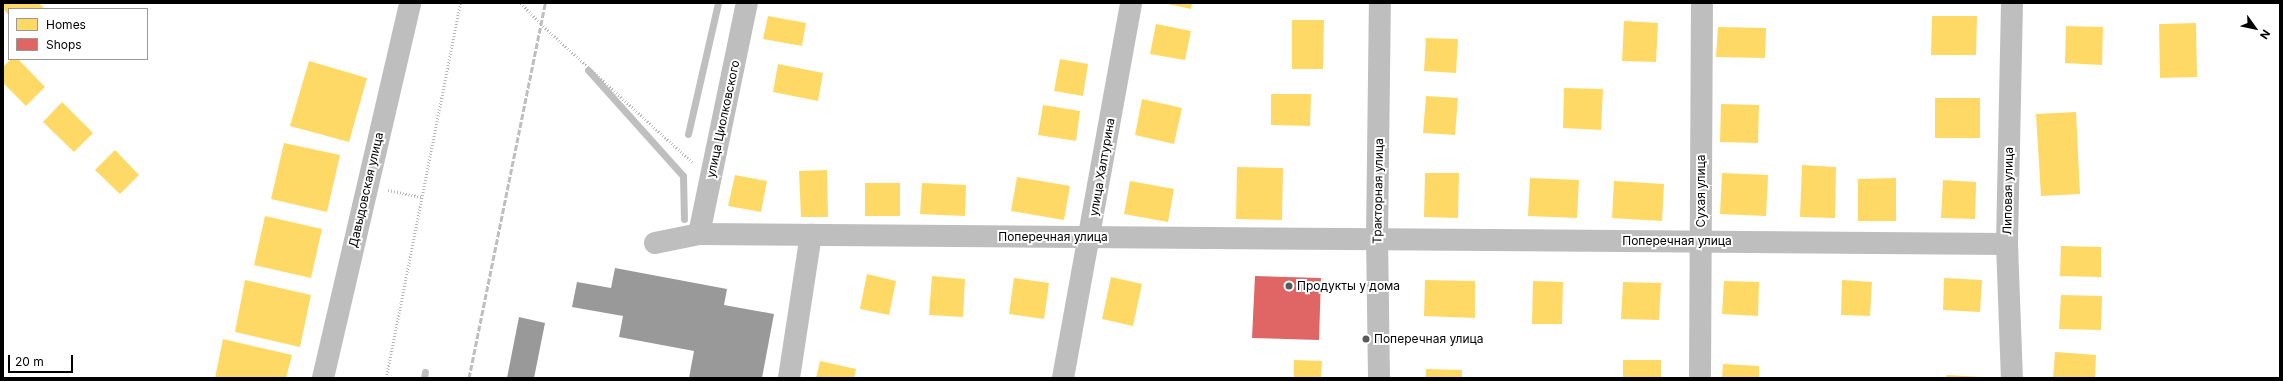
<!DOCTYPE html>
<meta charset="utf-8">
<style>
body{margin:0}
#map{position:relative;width:2283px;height:381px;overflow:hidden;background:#fff;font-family:Inter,sans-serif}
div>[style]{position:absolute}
.homes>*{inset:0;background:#ffd966}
.shops>*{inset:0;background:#e06666}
.industry>*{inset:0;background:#999}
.stream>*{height:7px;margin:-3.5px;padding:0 3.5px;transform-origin:3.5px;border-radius:3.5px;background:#bfbfbf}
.path>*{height:2.5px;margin-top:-1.25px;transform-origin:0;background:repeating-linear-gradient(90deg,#b9b9b9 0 1px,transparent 0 3px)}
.minor>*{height:22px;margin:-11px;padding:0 11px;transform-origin:11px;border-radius:11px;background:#bebebe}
.rail>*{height:3px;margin-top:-1.5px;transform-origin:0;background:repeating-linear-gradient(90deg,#bebebe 0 6px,transparent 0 8px)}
.dots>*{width:11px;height:11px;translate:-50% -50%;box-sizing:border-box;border:2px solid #fff;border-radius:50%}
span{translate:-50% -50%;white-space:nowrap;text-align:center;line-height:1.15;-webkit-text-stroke:4px #fff;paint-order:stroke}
.street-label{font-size:12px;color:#000}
.poi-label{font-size:12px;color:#000}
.left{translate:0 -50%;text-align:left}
.frame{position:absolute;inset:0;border:4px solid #000;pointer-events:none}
.legend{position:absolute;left:8px;top:8px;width:140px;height:52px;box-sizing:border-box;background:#fff;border:1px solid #999;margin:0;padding:5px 7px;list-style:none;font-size:12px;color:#000}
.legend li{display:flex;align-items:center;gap:8px;height:20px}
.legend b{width:20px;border:1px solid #999}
.north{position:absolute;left:2235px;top:8px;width:40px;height:40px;-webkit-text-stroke:3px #fff;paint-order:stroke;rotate:123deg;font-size:11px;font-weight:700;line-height:16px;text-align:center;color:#000}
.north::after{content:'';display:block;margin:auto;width:14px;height:18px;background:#000;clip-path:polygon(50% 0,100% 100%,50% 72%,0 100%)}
.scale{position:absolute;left:8px;top:355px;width:65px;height:18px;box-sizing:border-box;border:2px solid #000;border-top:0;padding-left:5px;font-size:12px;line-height:14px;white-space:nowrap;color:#000;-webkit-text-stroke:3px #fff;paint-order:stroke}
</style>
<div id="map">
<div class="homes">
<i style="clip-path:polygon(3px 3px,39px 3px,45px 9px,9px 9px,9px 15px,3px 9px)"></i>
<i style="clip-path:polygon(1163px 3px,1192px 3px,1191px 9px)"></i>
<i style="clip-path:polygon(768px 16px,806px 23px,802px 46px,763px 39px)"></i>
<i style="clip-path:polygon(1932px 16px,1977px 16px,1976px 55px,1931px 55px)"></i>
<i style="clip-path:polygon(1292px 20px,1324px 20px,1323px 69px,1292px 69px)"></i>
<i style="clip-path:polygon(1624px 21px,1658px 23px,1656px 62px,1622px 61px)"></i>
<i style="clip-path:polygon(2196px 23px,2197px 77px,2160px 78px,2159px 24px)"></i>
<i style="clip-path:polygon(1156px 24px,1191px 31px,1185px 60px,1150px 54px)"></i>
<i style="clip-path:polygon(2066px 26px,2103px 27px,2102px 65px,2065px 63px)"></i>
<i style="clip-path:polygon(1718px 27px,1766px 28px,1765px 58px,1716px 57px)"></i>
<i style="clip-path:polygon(1426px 38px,1458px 39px,1456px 73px,1424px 71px)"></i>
<i style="clip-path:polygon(11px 59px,18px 59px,45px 87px,26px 106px,3px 83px,3px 67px)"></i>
<i style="clip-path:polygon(1060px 59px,1088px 64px,1083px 96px,1054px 91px)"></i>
<i style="clip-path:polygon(309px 61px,367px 78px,349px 142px,290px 126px)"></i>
<i style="clip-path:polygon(778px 64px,823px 73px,818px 101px,773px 92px)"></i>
<i style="clip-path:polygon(1564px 88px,1603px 89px,1601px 130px,1563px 128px)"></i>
<i style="clip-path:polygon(1271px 94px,1311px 94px,1310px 126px,1271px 125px)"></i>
<i style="clip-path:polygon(1426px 96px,1458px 98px,1455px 135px,1423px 133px)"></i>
<i style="clip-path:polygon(1935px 98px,1980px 98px,1980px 138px,1935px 138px)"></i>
<i style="clip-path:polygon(1142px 99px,1182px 108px,1174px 144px,1135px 135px)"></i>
<i style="clip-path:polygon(62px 102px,93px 133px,74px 152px,43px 122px)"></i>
<i style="clip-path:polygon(1721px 104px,1759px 105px,1758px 143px,1720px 142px)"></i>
<i style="clip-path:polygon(1043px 105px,1080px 111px,1076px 141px,1038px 135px)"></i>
<i style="clip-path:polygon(2076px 112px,2080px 194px,2041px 196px,2036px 114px)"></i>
<i style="clip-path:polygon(284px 143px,340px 155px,327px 212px,271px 199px)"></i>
<i style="clip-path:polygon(115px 150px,139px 175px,120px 194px,95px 170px)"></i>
<i style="clip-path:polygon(1802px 165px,1836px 167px,1835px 218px,1800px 217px)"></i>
<i style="clip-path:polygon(1237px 167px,1283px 168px,1282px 220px,1236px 219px)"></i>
<i style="clip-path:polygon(827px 170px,828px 217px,801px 217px,799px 171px)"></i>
<i style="clip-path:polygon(1425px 173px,1459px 173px,1458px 218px,1424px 217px)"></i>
<i style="clip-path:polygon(1722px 173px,1768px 175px,1766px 216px,1720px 214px)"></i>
<i style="clip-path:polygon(735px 175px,767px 181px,761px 212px,728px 206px)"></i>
<i style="clip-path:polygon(1017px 177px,1070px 186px,1064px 220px,1011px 211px)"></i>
<i style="clip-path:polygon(1530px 178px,1579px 180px,1577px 218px,1528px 216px)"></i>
<i style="clip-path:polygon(1896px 178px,1896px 221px,1858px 221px,1858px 179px)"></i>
<i style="clip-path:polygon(1943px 180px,1976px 182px,1975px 219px,1941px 218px)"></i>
<i style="clip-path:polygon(1130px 181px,1174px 189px,1168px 222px,1124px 214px)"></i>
<i style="clip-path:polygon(1614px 181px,1664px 184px,1662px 221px,1612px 218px)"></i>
<i style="clip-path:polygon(865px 183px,900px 183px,900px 216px,865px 216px)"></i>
<i style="clip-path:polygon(922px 183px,966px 185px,965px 216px,920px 214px)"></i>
<i style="clip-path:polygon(265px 216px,322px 229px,311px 278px,254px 265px)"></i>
<i style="clip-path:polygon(2061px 246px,2101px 247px,2101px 277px,2060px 276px)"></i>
<i style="clip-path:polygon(867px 274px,896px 281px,889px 315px,860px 309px)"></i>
<i style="clip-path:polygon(932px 276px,965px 279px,963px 317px,929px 315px)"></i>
<i style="clip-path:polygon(1111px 277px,1142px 284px,1133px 326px,1102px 319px)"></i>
<i style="clip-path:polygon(1014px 278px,1049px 283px,1044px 319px,1009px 314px)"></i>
<i style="clip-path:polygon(1944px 278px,1982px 280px,1980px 312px,1943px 310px)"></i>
<i style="clip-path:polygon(245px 280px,311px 295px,300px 347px,235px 332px)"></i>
<i style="clip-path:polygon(1425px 280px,1475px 281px,1475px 318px,1424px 316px)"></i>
<i style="clip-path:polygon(1842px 280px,1872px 282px,1870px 316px,1841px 315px)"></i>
<i style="clip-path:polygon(1533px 281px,1563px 282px,1562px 324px,1532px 324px)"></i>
<i style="clip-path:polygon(1724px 281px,1759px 282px,1758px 316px,1722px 314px)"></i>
<i style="clip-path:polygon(1623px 282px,1661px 283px,1659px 320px,1621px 319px)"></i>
<i style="clip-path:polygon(2061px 295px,2102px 296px,2101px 330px,2059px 329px)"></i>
<i style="clip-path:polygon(223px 339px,292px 355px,286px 378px,215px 378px)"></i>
<i style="clip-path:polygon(2055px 352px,2096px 355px,2095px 378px,2053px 378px)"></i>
<i style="clip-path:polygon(1294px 360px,1322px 361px,1321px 378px,1294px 378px)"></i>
<i style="clip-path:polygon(1623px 360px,1661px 360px,1661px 378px,1623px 378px)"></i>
<i style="clip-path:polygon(820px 361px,856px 369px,854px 378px,816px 378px)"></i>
<i style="clip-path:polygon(1723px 364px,1759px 366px,1759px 378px,1722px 378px)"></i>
<i style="clip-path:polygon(1426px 369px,1462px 370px,1462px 378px,1426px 378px)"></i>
<i style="clip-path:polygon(1947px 375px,1982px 377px,1982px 378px,1946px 378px)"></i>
</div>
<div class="shops">
<i style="clip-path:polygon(1255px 276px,1321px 278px,1319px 340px,1252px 338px)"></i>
</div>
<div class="industry">
<i style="clip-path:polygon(615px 268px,727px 289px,724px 305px,774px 314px,762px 378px,689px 378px,694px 351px,619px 337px,623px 316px,572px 307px,577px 282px,611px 288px)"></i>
<i style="clip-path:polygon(519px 317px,545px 323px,534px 378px,507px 378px)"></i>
</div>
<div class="stream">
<i style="left:588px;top:70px;width:142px;rotate:48.1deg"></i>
<i style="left:683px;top:176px;width:43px;rotate:88.7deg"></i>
<i style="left:688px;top:134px;width:134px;rotate:-77.1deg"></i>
<i style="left:424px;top:378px;width:6px;rotate:-81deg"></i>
</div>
<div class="path">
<i style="left:521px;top:3px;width:29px;rotate:46deg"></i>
<i style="left:541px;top:24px;width:205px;rotate:42.4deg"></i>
<i style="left:388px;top:190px;width:35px;rotate:12deg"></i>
<i style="left:386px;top:378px;width:382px;rotate:-78.8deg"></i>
</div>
<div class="minor">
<i style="left:2012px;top:3px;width:241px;rotate:91.2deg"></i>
<i style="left:2007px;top:244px;width:134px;rotate:87.9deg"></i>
<i style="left:699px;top:234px;width:236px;rotate:-78.3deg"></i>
<i style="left:655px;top:243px;width:45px;rotate:-11.6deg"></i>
<i style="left:699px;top:234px;width:1308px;rotate:0.44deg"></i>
<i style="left:323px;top:378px;width:385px;rotate:-76.9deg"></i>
<i style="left:789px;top:378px;width:145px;rotate:-81.3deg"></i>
<i style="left:1063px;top:378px;width:381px;rotate:-79.7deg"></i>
<i style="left:1379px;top:378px;width:139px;rotate:-90.8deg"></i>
<i style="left:1377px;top:239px;width:236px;rotate:-89.3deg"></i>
<i style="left:1700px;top:378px;width:375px;rotate:-89.7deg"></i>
</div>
<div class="rail">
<i style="left:469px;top:378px;width:383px;rotate:-78.5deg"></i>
</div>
<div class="dots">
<i style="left:1289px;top:286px;background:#595959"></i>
<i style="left:1366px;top:339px;background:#595959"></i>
</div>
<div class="street-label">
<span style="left:723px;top:119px;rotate:-78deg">улица Циолковского</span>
<span style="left:1102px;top:167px;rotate:-80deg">улица Халтурина</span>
<span style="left:366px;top:190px;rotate:-77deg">Давыдовская улица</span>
<span style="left:1378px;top:191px;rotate:-89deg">Тракторная улица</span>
<span style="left:1701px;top:191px;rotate:-90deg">Сухая улица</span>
<span style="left:2008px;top:191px;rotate:-89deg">Липовая улица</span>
<span style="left:1053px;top:237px">Поперечная улица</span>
<span style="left:1677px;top:241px">Поперечная улица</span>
</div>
<div class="poi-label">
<span class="left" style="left:1297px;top:286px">Продукты у дома</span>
<span class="left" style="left:1374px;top:339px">Поперечная улица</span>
</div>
<div class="frame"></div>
<ul class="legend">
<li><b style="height:11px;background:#ffd966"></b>Homes</li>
<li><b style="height:11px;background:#e06666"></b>Shops</li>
</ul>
<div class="north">N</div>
<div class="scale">20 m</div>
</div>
